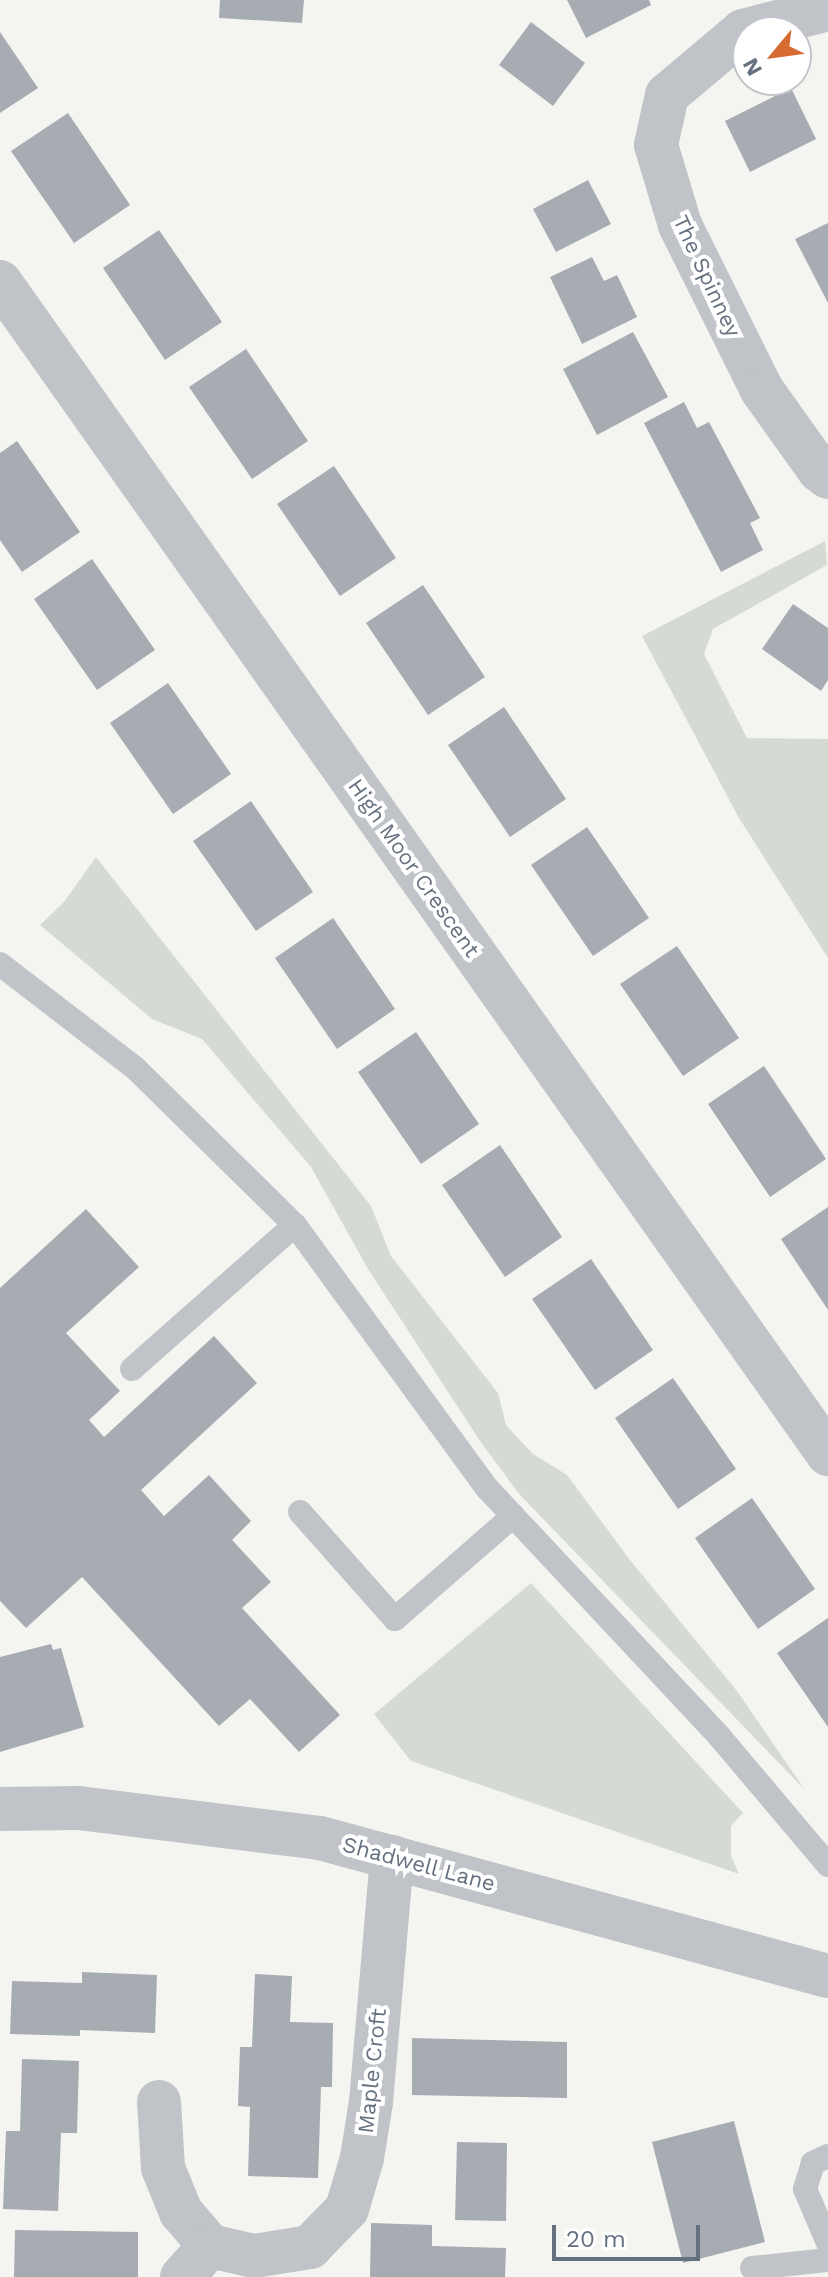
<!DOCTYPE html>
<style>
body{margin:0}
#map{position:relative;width:828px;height:2277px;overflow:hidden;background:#f4f5f1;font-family:"Work Sans",sans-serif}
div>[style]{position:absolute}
.green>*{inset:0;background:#d5dbd3}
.building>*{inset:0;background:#a7acb3}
.service>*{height:24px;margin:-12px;padding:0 12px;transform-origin:12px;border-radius:12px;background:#c0c3c7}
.minor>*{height:44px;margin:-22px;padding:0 22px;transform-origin:22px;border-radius:22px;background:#c0c3c7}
.tertiary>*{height:44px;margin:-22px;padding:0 22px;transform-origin:22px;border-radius:22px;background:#c0c3c7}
span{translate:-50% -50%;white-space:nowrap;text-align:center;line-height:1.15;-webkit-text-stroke:8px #fff;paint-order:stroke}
.street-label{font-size:22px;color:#667180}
.north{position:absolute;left:732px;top:16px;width:80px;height:80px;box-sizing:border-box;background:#fff;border:2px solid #c2c6cc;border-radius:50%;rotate:241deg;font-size:22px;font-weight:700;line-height:32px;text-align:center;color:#667180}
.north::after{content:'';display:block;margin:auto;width:28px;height:36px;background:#d56b31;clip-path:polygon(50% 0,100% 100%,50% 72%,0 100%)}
.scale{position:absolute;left:552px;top:2225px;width:148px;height:36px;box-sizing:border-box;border:4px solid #667180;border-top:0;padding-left:10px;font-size:24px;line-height:28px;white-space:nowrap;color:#667180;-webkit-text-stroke:6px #fff;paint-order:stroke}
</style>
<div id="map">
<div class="green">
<i style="clip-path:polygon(825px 541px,827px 565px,713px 629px,704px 654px,747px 738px,828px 739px,828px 958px,739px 818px,642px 636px)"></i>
<i style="clip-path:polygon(96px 857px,371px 1206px,391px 1256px,498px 1393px,506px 1425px,533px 1454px,567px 1475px,630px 1560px,737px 1691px,805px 1790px,519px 1494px,480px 1441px,368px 1269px,311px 1167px,202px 1039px,152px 1019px,40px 925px,64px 902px)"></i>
<i style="clip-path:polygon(531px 1583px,743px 1813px,731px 1826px,731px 1856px,739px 1874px,411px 1761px,374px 1714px)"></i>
</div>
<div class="building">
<i style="clip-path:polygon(220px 0,304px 0,302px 23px,219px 18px)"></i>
<i style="clip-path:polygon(567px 0,649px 0,651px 5px,586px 38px)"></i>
<i style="clip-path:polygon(531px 22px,585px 63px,553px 106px,499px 65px)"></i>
<i style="clip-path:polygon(0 32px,38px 88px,0 113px)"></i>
<i style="clip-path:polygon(791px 88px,816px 139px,750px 172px,725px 121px)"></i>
<i style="clip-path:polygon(68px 113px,130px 205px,74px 243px,11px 151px)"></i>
<i style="clip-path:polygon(588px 180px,611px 224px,556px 252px,533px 209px)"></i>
<i style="clip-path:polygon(828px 223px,828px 303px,795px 239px)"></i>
<i style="clip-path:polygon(159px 230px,222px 322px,165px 360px,103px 268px)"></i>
<i style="clip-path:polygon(592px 257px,604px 281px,617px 275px,637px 317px,582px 344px,550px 277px)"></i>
<i style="clip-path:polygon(633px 332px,668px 397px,597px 435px,563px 369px)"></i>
<i style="clip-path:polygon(246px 349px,308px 441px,252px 479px,189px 387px)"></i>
<i style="clip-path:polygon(684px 402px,697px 428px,709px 422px,760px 518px,750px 523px,763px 550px,721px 572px,644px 423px)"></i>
<i style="clip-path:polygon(17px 441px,80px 532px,22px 572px,0 540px,0 453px)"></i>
<i style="clip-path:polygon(334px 466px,396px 558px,340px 596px,277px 504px)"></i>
<i style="clip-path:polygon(92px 559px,155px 650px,97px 690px,34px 599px)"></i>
<i style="clip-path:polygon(423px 585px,485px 677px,428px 715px,366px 623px)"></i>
<i style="clip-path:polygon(793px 604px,828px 628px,828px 680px,821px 691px,762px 649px)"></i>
<i style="clip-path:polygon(168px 683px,231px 774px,173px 814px,110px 723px)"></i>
<i style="clip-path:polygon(504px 707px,566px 799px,510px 837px,448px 745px)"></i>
<i style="clip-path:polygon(251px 801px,313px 892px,256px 931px,193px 841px)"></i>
<i style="clip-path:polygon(587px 827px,649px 918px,593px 956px,531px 865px)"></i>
<i style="clip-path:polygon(333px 918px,395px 1009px,337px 1049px,275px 958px)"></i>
<i style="clip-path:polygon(677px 946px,739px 1038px,683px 1076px,620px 984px)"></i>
<i style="clip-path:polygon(416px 1032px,479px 1124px,421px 1164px,358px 1072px)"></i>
<i style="clip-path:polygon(764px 1066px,826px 1159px,770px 1197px,708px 1104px)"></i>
<i style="clip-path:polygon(500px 1145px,562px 1237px,505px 1277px,442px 1185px)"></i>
<i style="clip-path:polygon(828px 1207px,828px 1310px,781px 1239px)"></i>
<i style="clip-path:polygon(86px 1209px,139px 1267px,66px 1333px,120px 1391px,89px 1420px,104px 1437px,214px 1336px,257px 1383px,141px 1490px,164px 1516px,209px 1475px,251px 1521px,232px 1540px,271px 1582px,242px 1608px,340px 1715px,299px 1752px,250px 1699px,219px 1726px,82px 1577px,26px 1628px,0 1601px,0 1288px)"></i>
<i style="clip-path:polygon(591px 1259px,653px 1350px,595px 1390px,532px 1299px)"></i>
<i style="clip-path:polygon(673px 1378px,736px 1469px,678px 1509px,615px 1418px)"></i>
<i style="clip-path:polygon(752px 1498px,815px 1589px,758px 1629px,695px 1538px)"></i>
<i style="clip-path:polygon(828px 1618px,828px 1727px,777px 1653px)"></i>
<i style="clip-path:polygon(51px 1644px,53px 1650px,61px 1648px,84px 1727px,0 1752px,0 1657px)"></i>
<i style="clip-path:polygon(82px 1972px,157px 1975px,155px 2033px,80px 2030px,80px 2036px,10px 2034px,12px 1981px,82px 1983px)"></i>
<i style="clip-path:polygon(255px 1974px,292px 1976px,290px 2022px,333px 2023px,332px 2087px,321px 2087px,318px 2178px,248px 2176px,250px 2107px,238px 2106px,240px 2047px,252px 2047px)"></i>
<i style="clip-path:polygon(412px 2038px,567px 2042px,567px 2098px,412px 2095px)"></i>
<i style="clip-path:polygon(22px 2059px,79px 2061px,77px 2133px,61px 2133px,58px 2211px,3px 2209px,6px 2131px,20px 2131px)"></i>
<i style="clip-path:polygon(734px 2121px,765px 2242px,683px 2263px,652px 2142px)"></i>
<i style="clip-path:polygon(457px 2142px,507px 2143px,506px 2221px,455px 2220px)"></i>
<i style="clip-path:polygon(371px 2223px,432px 2225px,432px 2246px,506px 2248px,505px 2277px,370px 2277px)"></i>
<i style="clip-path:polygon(15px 2230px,138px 2232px,138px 2277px,14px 2277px)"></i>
</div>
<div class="service">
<i style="left:0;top:964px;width:170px;rotate:37.6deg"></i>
<i style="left:135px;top:1068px;width:224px;rotate:44.5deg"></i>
<i style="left:295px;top:1225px;width:326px;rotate:53.9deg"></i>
<i style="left:487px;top:1488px;width:340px;rotate:46.9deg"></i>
<i style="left:719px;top:1736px;width:169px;rotate:49.8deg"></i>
<i style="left:132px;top:1369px;width:217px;rotate:-41.5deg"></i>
<i style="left:300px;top:1512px;width:143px;rotate:48.4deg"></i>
<i style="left:395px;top:1619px;width:157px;rotate:-41.1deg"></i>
<i style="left:828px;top:2156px;width:17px;rotate:155deg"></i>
<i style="left:813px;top:2163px;width:27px;rotate:107deg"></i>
<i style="left:805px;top:2189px;width:59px;rotate:66.9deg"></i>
<i style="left:752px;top:2268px;width:76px;rotate:-6deg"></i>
</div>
<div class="minor">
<i style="left:828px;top:9px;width:88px;rotate:165.5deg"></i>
<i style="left:743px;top:31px;width:99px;rotate:139.9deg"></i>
<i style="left:667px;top:95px;width:51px;rotate:102.4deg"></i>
<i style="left:656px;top:145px;width:84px;rotate:73.3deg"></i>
<i style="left:680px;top:225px;width:184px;rotate:63.6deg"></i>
<i style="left:762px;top:390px;width:98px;rotate:54.5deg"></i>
<i style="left:819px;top:470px;width:11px;rotate:38deg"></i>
<i style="left:0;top:282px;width:1435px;rotate:54.76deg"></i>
<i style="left:159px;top:2102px;width:66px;rotate:86.5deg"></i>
<i style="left:163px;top:2168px;width:48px;rotate:67.8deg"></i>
<i style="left:181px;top:2212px;width:45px;rotate:49.5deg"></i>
<i style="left:210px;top:2246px;width:45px;rotate:12.8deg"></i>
<i style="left:254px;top:2256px;width:57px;rotate:-9.1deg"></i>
<i style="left:310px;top:2247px;width:53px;rotate:-45.8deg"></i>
<i style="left:347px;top:2209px;width:53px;rotate:-73.6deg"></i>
<i style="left:362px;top:2158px;width:57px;rotate:-80.9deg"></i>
<i style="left:371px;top:2102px;width:246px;rotate:-85.1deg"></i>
<i style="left:182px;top:2277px;width:42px;rotate:-47.9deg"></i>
</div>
<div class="tertiary">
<i style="left:0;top:1809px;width:79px;rotate:-0.7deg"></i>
<i style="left:79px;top:1808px;width:243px;rotate:7.1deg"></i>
<i style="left:320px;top:1838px;width:526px;rotate:15.2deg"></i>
</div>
<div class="street-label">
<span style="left:707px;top:276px;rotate:65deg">The Spinney</span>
<span style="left:414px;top:868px;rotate:55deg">High Moor Crescent</span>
<span style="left:419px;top:1864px;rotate:15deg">Shadwell Lane</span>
<span style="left:372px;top:2071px;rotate:-84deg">Maple Croft</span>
</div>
<div class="north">N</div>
<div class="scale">20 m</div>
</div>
